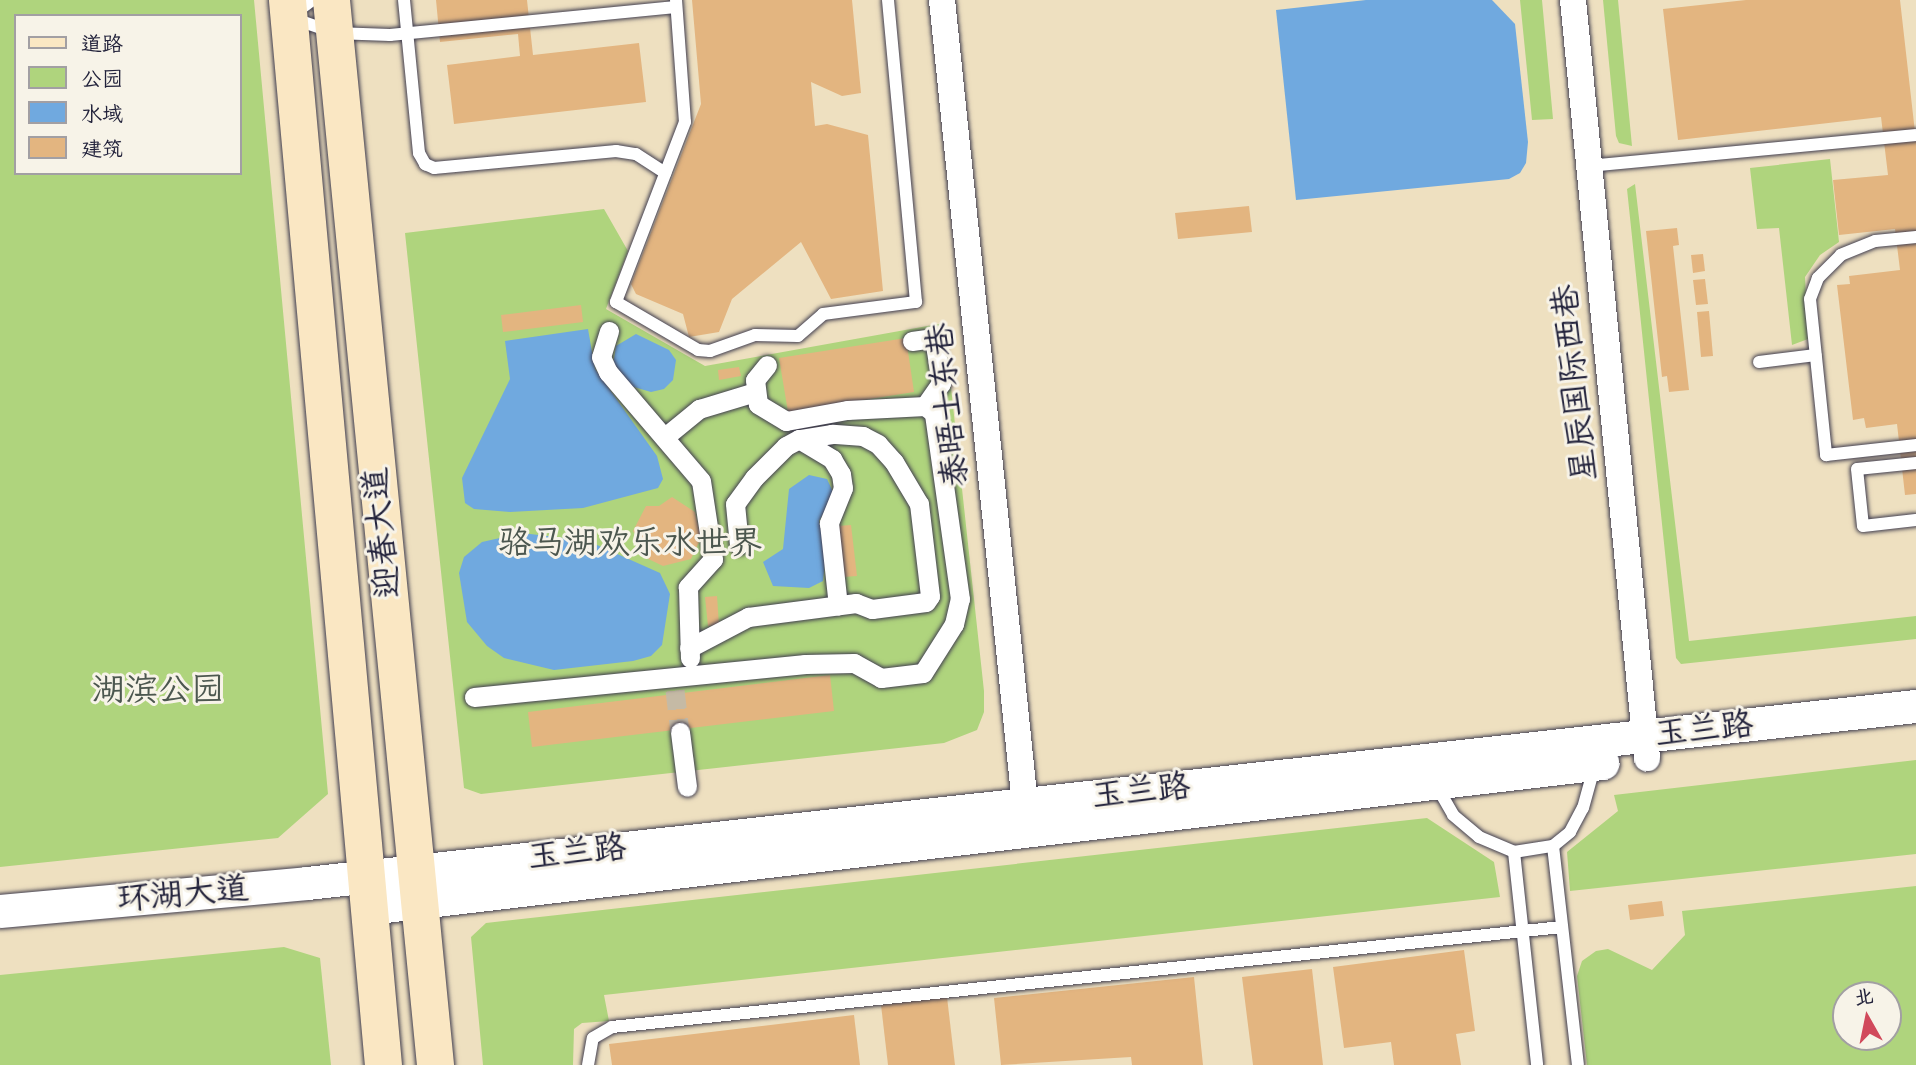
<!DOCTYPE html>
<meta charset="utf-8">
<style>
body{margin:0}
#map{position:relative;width:1916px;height:1065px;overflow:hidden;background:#eee0c0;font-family:Caveat,"LXGW WenKai TC",sans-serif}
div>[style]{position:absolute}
.green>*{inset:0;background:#afd47d}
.water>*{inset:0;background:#70a9df}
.building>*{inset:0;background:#e3b580}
.pedestrian-tunnel>*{height:19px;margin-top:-9.5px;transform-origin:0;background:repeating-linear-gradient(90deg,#c5baa5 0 19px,transparent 0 29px)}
.roads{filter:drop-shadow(0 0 2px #413e4f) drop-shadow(0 0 2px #413e4f)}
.service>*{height:12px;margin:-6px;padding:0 6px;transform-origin:6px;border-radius:6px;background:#fff}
.pedestrian>*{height:19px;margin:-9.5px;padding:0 9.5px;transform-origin:9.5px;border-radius:9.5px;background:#fff}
.minor>*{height:26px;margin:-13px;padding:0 13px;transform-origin:13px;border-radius:13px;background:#fff}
.tertiary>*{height:33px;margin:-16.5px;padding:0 16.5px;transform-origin:16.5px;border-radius:16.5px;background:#fff}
.secondary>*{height:37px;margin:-18.5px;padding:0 18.5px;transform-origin:18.5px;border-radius:18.5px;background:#fae7c3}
span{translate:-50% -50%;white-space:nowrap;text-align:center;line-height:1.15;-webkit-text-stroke:6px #f7f3e8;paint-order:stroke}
.street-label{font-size:33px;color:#22223b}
.park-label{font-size:33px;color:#4c574f}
.legend{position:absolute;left:14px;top:14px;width:228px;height:161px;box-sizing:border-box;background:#f7f3e8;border:2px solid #a29fa3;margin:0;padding:9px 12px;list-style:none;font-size:21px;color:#22223b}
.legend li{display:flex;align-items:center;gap:14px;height:35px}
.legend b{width:35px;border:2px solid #a29fa3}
.north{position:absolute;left:1832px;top:981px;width:70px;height:70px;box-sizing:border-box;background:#f7f3e8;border:2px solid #a29fa3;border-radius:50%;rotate:351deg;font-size:19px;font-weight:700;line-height:28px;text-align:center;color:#22223b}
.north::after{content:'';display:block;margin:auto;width:24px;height:32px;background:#d1495b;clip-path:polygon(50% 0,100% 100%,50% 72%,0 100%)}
</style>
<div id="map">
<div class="green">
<i style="clip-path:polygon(evenodd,0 0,254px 0,328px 794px,278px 838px,0 867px,0 0,16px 16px,240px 16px,240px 173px,16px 173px,16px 16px)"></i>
<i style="clip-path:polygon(1520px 0,1542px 0,1553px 119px,1532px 120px)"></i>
<i style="clip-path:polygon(1603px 0,1618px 0,1632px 146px,1619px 143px,1616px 136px)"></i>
<i style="clip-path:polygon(1830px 159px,1839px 242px,1820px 255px,1805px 277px,1808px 339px,1792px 345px,1779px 228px,1757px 229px,1750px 168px)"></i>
<i style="clip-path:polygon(1635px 184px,1689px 641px,1916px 616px,1916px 639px,1681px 664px,1676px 658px,1627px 189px)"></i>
<i style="clip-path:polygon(604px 209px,628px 251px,606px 309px,705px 366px,944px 323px,984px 691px,984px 712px,977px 730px,944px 743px,481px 794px,464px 788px,405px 233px)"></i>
<i style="clip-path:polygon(1916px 760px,1916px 854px,1570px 891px,1567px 852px,1618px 811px,1614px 795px)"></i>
<i style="clip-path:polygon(1427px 818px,1494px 862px,1500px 897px,604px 995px,609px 1021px,582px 1023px,574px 1029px,573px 1065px,483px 1065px,471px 937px,486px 923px)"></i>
<i style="clip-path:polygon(evenodd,1916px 886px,1916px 1065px,1587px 1065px,1577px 976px,1582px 961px,1596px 951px,1608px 949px,1652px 970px,1685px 935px,1682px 911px,1916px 886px,1846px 995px,1888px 995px,1888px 1037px,1846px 1037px,1846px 995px)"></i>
<i style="clip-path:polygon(284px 947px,320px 958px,331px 1065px,0 1065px,0 975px)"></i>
</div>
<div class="water">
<i style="clip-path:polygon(1366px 0,1492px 0,1515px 24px,1528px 142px,1526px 163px,1520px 173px,1509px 179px,1296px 200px,1276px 10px)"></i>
<i style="clip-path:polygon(588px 329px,595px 369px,657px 456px,663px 479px,658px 488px,583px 508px,510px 512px,474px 509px,465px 503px,462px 478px,510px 379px,505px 341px)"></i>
<i style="clip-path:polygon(636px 334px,669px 350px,676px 360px,673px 380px,664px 389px,651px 392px,627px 385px,613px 365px,616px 346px)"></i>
<i style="clip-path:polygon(809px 475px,827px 479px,834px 494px,819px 521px,826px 553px,823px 581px,809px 588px,773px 586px,763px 562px,783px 549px,789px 489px)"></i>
<i style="clip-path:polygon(522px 533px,588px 541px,660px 573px,670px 594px,662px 645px,651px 656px,633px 661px,554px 670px,504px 658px,487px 646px,467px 622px,459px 573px,464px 557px,482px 542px)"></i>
</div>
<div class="building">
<i style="clip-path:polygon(436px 0,527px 0,533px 55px,639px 43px,646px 102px,454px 124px,447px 65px,520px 56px,518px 34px,440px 42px)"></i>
<i style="clip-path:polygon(692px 0,852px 0,861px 93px,842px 96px,811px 82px,815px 126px,827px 124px,868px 135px,883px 291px,831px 299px,801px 242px,732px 299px,719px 332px,689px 337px,683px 314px,636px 294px,631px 284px,701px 104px)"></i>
<i style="clip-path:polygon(1746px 0,1900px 0,1916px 141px,1916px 494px,1905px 495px,1897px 424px,1866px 428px,1864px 418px,1853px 420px,1837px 285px,1850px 284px,1849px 276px,1900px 270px,1895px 229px,1839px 235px,1833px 180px,1888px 175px,1881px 117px,1678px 140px,1663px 9px)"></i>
<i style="clip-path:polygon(1249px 206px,1252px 232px,1178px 239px,1175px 213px)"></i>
<i style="clip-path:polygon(1677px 228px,1679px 245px,1673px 246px,1689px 390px,1669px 392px,1667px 376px,1662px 377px,1646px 231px)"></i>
<i style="clip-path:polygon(1703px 254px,1705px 271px,1693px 273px,1691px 255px)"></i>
<i style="clip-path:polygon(1705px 279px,1708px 304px,1696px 305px,1693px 280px)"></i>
<i style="clip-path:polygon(581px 305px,583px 322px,503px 332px,501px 315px)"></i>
<i style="clip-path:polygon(1709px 311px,1713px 356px,1701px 357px,1697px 312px)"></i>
<i style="clip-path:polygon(906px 338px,914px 392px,788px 412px,779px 358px)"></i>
<i style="clip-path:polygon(739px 367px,741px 376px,719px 380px,718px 370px)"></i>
<i style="clip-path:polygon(672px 497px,695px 512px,701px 538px,691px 559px,663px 566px,640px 555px,640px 541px,633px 531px,646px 506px,659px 506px)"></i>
<i style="clip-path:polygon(851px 525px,857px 576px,844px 577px,838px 526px)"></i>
<i style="clip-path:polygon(717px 596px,719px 625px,708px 626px,705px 597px)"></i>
<i style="clip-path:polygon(830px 675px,834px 711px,532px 747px,528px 712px)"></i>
<i style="clip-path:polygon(1662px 901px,1664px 916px,1630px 920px,1628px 905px)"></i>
<i style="clip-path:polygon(1464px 950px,1475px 1031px,1456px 1034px,1461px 1065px,1394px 1065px,1391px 1042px,1344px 1048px,1333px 967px)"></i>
<i style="clip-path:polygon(1312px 969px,1323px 1065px,1253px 1065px,1242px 977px)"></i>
<i style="clip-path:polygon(1194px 977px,1203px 1065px,1132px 1065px,1131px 1057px,1001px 1065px,994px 998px)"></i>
<i style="clip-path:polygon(947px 997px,955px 1065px,888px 1065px,881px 1005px)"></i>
<i style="clip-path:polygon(854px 1015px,860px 1065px,612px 1065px,609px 1044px)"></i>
</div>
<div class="pedestrian-tunnel">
<i style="left:675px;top:690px;width:42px;rotate:83.2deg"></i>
</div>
<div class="roads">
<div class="service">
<i style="left:404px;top:0;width:154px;rotate:84.4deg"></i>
<i style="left:419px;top:153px;width:13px;rotate:61deg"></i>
<i style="left:425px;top:164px;width:10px;rotate:24deg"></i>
<i style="left:434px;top:168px;width:183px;rotate:-5.3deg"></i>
<i style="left:616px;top:151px;width:20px;rotate:9deg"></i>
<i style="left:636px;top:154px;width:35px;rotate:33deg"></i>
<i style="left:676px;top:0;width:122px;rotate:85.8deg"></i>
<i style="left:685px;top:122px;width:193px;rotate:111deg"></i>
<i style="left:616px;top:302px;width:95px;rotate:30.3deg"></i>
<i style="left:698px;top:350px;width:12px;rotate:5deg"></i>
<i style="left:710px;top:351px;width:48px;rotate:-19.6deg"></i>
<i style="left:755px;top:335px;width:43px;rotate:1.3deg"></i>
<i style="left:798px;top:336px;width:33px;rotate:-41deg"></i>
<i style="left:823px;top:314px;width:94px;rotate:-7.4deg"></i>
<i style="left:916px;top:302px;width:303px;rotate:-95.3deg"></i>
<i style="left:295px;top:13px;width:21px;rotate:-37deg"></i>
<i style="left:292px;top:18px;width:46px;rotate:19.2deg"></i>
<i style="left:335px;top:33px;width:55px;rotate:2.1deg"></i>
<i style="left:390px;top:35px;width:287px;rotate:-5.6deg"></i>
<i style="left:1589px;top:166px;width:328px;rotate:-5.4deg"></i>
<i style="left:1916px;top:237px;width:41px;rotate:174.4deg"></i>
<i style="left:1875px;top:241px;width:37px;rotate:158deg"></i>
<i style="left:1841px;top:255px;width:33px;rotate:135deg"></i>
<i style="left:1818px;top:278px;width:22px;rotate:111deg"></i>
<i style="left:1810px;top:299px;width:157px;rotate:84.1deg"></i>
<i style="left:1826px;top:455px;width:91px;rotate:-6.3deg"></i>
<i style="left:1759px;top:362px;width:57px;rotate:-7deg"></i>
<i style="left:1916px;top:463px;width:59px;rotate:174.2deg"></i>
<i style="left:1857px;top:469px;width:57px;rotate:84deg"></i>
<i style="left:1863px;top:526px;width:53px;rotate:-6.5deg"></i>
<i style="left:1436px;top:785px;width:34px;rotate:60deg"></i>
<i style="left:1453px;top:815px;width:34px;rotate:40deg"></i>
<i style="left:1479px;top:837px;width:38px;rotate:23deg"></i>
<i style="left:1514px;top:852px;width:39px;rotate:-9deg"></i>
<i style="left:1553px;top:846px;width:22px;rotate:-39deg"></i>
<i style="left:1570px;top:832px;width:27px;rotate:-62deg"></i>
<i style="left:1583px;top:808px;width:41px;rotate:-74.6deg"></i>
<i style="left:1553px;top:846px;width:220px;rotate:83.5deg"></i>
<i style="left:1514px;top:852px;width:214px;rotate:83.8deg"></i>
<i style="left:588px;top:1065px;width:27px;rotate:-80deg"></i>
<i style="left:593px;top:1038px;width:22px;rotate:-30deg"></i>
<i style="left:612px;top:1027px;width:955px;rotate:-6.01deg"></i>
</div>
<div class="pedestrian">
<i style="left:609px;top:331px;width:27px;rotate:107deg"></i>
<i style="left:601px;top:357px;width:17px;rotate:65deg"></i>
<i style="left:608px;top:372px;width:143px;rotate:49.5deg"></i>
<i style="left:701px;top:481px;width:79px;rotate:81.3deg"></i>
<i style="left:713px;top:559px;width:38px;rotate:132deg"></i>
<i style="left:688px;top:587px;width:71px;rotate:88.4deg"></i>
<i style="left:912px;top:341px;width:22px;rotate:-8deg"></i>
<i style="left:934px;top:338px;width:46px;rotate:81.2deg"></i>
<i style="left:941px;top:383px;width:28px;rotate:125deg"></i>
<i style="left:666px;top:436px;width:43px;rotate:-39.3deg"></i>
<i style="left:699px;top:409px;width:59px;rotate:-16.9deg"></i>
<i style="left:799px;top:439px;width:39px;rotate:31deg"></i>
<i style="left:832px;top:459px;width:17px;rotate:59deg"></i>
<i style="left:841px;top:474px;width:14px;rotate:82deg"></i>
<i style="left:843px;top:488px;width:38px;rotate:112deg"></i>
<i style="left:829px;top:523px;width:83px;rotate:83.8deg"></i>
<i style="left:689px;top:648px;width:67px;rotate:-27.7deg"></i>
<i style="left:748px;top:617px;width:109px;rotate:-7.4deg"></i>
<i style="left:856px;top:603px;width:17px;rotate:21deg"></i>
<i style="left:872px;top:609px;width:54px;rotate:-7.4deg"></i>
<i style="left:926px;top:602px;width:7px;rotate:-56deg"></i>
<i style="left:930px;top:596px;width:93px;rotate:-96.8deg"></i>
<i style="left:919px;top:504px;width:49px;rotate:-120.8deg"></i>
<i style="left:894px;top:462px;width:24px;rotate:-132deg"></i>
<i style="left:878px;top:444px;width:17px;rotate:-152deg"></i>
<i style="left:863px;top:436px;width:31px;rotate:-176deg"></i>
<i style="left:832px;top:434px;width:33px;rotate:171deg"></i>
<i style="left:799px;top:439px;width:15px;rotate:152deg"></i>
<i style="left:786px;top:446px;width:45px;rotate:135deg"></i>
<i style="left:754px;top:478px;width:32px;rotate:126deg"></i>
<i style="left:735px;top:504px;width:41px;rotate:84.4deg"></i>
<i style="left:474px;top:697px;width:333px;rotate:-5.7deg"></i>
<i style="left:805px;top:664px;width:49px;rotate:-1.2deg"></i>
<i style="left:854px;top:663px;width:31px;rotate:29deg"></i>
<i style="left:881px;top:678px;width:42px;rotate:-6.8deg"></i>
<i style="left:923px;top:673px;width:58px;rotate:-57.7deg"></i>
<i style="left:954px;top:624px;width:26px;rotate:-77deg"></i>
<i style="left:960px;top:599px;width:188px;rotate:-98deg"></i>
<i style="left:934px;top:413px;width:11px;rotate:-142deg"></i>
<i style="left:925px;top:406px;width:78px;rotate:177.1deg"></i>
<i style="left:847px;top:410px;width:62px;rotate:169.8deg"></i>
<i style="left:786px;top:421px;width:33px;rotate:-149deg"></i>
<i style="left:758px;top:404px;width:24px;rotate:-97deg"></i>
<i style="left:755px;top:380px;width:19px;rotate:-51deg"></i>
<i style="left:680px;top:732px;width:55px;rotate:82.7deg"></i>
</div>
<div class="minor">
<i style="left:942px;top:0;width:808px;rotate:84.11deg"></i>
<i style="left:1573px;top:0;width:762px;rotate:84.42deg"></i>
</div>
<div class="tertiary">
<i style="left:368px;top:908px;width:1243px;rotate:-6.7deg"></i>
<i style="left:0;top:911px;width:308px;rotate:-5.2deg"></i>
<i style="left:307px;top:883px;width:1619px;rotate:-6.28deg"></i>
</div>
<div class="secondary">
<i style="left:287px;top:0;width:1069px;rotate:84.85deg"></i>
<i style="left:331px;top:0;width:1070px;rotate:84.42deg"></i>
</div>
</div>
<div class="street-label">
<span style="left:1575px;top:383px;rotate:-96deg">星辰国际西巷</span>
<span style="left:948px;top:405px;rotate:-96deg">泰晤士东巷</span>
<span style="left:382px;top:533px;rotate:-96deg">迎春大道</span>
<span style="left:1704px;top:729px;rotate:-6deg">玉兰路</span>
<span style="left:1141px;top:791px;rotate:-6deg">玉兰路</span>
<span style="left:577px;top:852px;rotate:-6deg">玉兰路</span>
<span style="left:183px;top:894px;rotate:-5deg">环湖大道</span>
</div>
<div class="park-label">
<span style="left:630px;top:543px">骆马湖欢乐水世界</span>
<span style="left:158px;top:690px">湖滨公园</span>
</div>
<ul class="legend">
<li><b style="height:9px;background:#fae7c3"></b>道路</li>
<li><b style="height:19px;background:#afd47d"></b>公园</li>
<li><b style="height:19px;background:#70a9df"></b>水域</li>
<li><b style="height:19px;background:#e3b580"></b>建筑</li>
</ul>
<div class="north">北</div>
</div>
